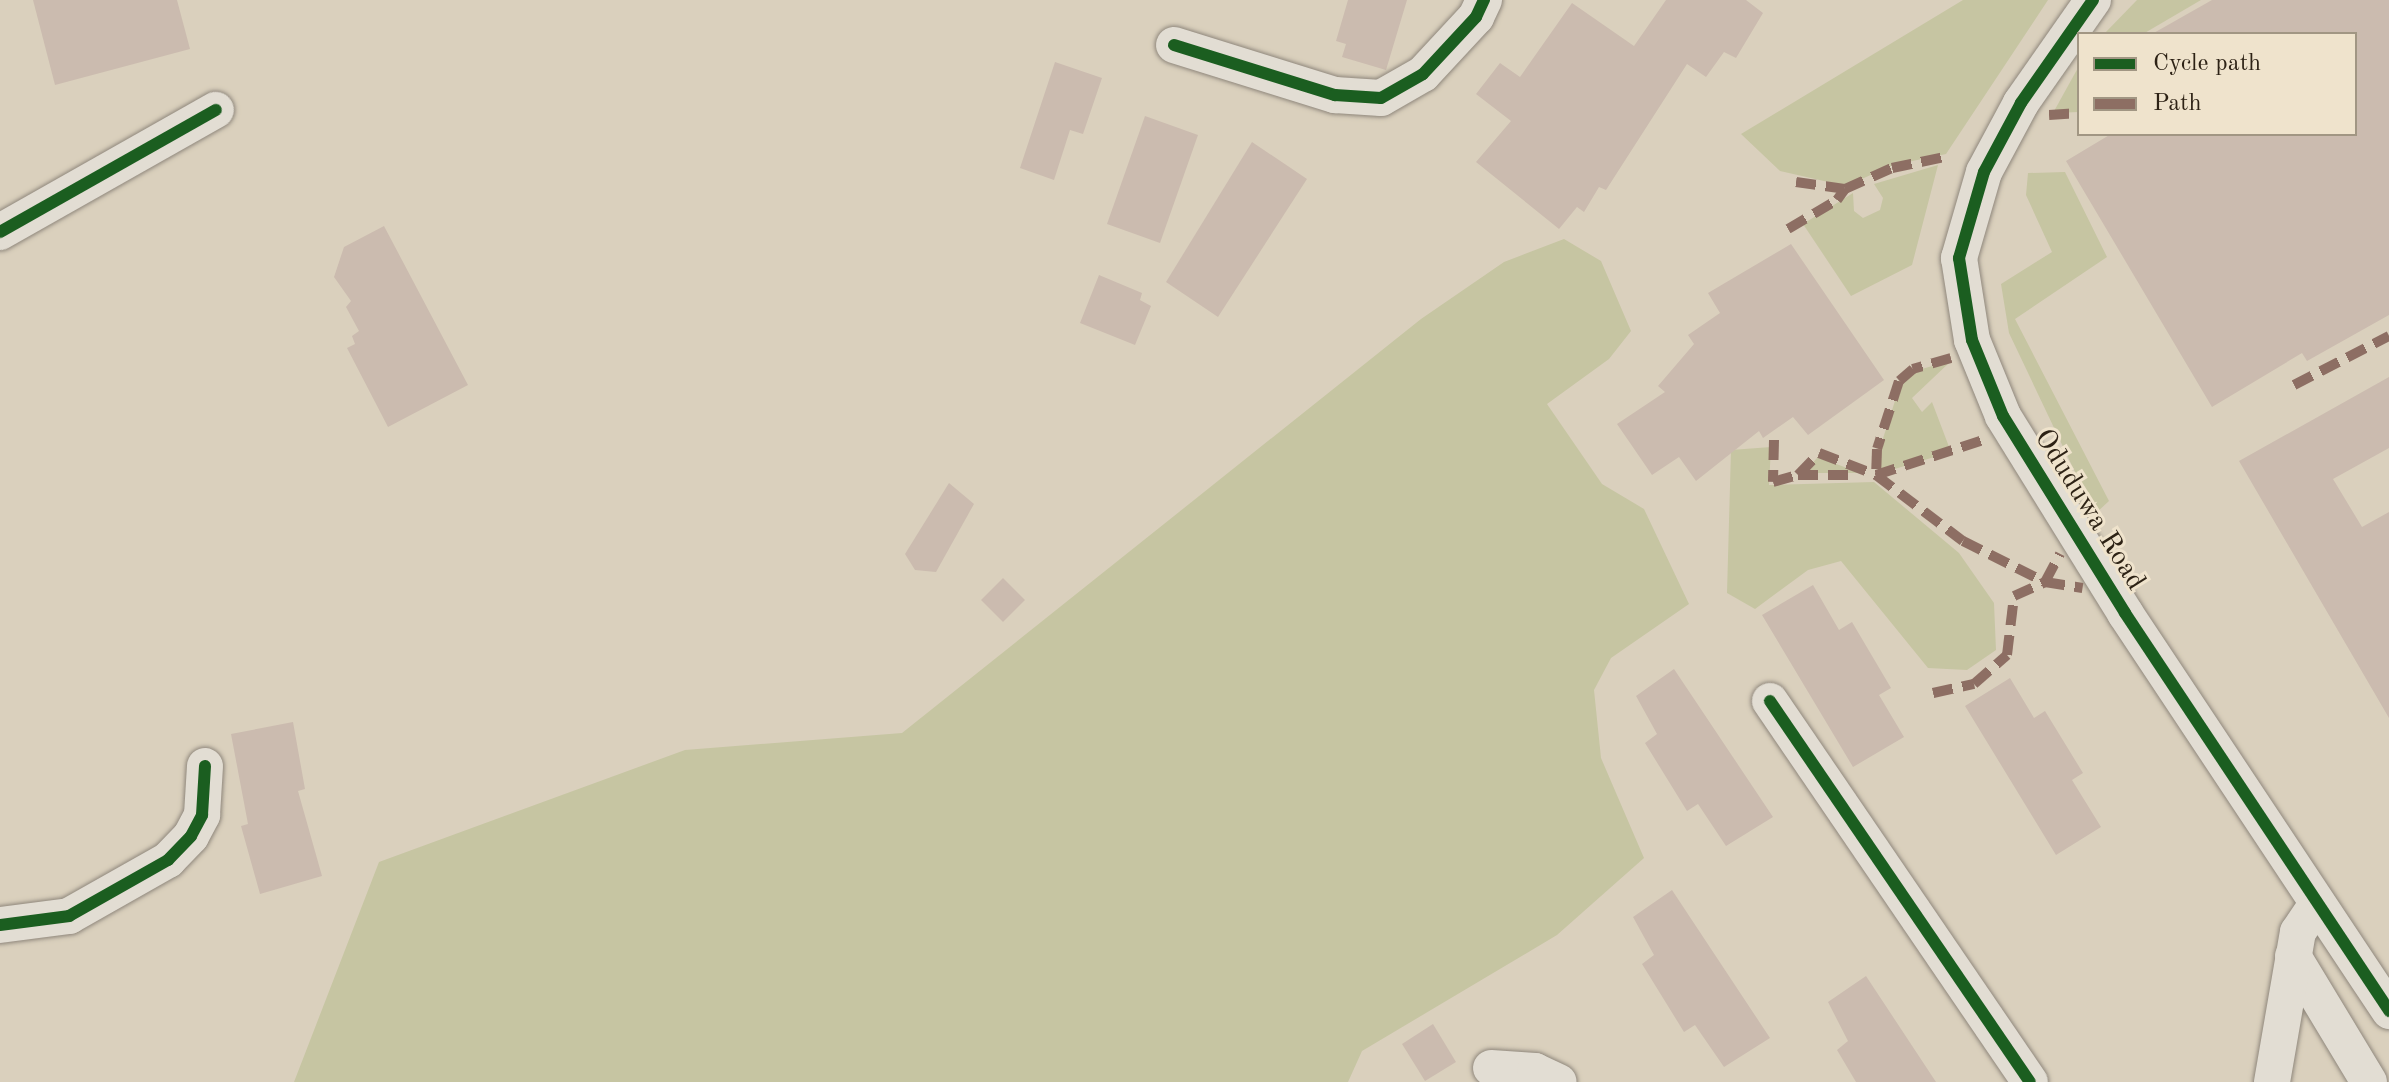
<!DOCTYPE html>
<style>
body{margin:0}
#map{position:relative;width:2389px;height:1082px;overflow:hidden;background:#dad0bd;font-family:"Old Standard TT",serif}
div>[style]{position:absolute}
.green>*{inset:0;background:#c6c5a2}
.building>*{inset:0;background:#cbbbaf}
.roads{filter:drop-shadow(0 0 2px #8f877c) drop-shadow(0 0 2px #8f877c)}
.minor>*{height:36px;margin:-18px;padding:0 18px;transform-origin:18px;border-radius:18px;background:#e2ddd3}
.quiet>*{height:10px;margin-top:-5px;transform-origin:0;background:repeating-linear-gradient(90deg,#8d6e63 0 20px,transparent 0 30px)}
.cycleway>*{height:12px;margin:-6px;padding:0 6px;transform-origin:6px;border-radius:6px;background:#1b5e20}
span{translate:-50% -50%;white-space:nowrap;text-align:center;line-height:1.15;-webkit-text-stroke:6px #efe3cc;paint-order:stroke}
.street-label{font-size:28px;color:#2d2215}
.legend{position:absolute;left:2077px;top:32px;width:280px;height:104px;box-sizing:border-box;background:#efe3cc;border:2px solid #a19683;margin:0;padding:10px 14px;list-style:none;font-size:24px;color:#2d2215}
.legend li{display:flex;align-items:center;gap:16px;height:40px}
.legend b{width:40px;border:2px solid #a19683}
</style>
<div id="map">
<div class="green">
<i style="clip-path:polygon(1963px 0,2048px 0,1946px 154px,1893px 165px,1846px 186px,1780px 171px,1741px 134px)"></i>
<i style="clip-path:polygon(2137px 0,2201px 0,2143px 34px,2104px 34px)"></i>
<i style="clip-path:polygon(2079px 66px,2079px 112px,2053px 113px)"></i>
<i style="clip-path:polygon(1938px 165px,1912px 265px,1851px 296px,1803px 224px,1853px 193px,1854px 211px,1863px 218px,1880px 210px,1883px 198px,1874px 184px)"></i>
<i style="clip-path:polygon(2065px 172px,2107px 257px,2015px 319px,2109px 501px,2095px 514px,2009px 333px,2001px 284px,2052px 252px,2026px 195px,2028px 173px)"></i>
<i style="clip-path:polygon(1564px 239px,1601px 261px,1631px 331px,1609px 359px,1547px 404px,1602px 484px,1644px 509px,1689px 604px,1611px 658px,1594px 690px,1601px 758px,1644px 858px,1557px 935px,1362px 1051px,1348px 1082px,294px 1082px,379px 862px,685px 750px,902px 733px,1421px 319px,1504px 262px)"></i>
<i style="clip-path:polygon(1951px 361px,1912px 398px,1922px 412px,1932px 402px,1951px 452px,1878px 474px,1879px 451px,1901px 382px,1914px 371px)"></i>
<i style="clip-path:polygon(1771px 447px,1769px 485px,1874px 482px,1959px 553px,1994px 603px,1996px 650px,1967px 670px,1928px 668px,1841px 561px,1808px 570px,1755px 609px,1727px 593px,1731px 450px)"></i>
<i style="clip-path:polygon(1818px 457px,1860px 473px,1803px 473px)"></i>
</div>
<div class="building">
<i style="clip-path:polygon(33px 0,177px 0,190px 49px,55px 85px)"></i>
<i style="clip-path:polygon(1348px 0,1407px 0,1386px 70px,1342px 57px,1346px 44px,1336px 41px)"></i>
<i style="clip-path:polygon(1666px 0,1746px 0,1763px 13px,1736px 58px,1724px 52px,1706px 77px,1687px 64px,1606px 190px,1599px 187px,1584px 212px,1577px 207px,1559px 229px,1476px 162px,1511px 121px,1476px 94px,1500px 63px,1520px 77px,1572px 3px,1634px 46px)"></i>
<i style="clip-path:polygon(2212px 0,2389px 0,2389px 315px,2307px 361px,2302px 353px,2212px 407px,2066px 161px,2111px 134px,2355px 134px,2355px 34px,2152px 34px)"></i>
<i style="clip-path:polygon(1055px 62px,1102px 78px,1083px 134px,1070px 130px,1054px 180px,1020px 168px)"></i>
<i style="clip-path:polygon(1145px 116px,1198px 135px,1160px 243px,1107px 224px)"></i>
<i style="clip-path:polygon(1252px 142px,1307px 179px,1218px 317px,1166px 282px)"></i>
<i style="clip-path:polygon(384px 226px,468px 385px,388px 427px,347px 348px,355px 344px,352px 336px,359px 331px,346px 307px,351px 301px,334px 277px,344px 247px)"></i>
<i style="clip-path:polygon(1791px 244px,1884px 380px,1808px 435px,1793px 417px,1763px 438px,1759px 431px,1696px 481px,1679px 457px,1652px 475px,1617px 424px,1665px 392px,1658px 386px,1694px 344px,1688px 335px,1720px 313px,1708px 293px)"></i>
<i style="clip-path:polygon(1099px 275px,1142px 293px,1140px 300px,1151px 306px,1135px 345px,1080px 323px)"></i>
<i style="clip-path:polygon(2389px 377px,2389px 448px,2333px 479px,2362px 527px,2389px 512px,2389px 718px,2239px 461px)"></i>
<i style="clip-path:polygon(949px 483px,974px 504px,936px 572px,915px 570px,905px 554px)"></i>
<i style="clip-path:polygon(1003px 578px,1025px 600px,1003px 622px,981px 600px)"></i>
<i style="clip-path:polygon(1813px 585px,1839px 630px,1852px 622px,1891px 688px,1879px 695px,1904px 737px,1853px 767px,1762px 615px)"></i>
<i style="clip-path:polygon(1674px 669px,1773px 817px,1726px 846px,1698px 804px,1687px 811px,1645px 743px,1657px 734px,1636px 696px)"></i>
<i style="clip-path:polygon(2010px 678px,2034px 718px,2045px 711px,2083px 773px,2072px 780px,2101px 827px,2056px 855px,1965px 706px)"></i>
<i style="clip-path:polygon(293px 722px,305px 789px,298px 791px,322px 876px,260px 894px,241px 826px,248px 824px,231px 734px)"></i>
<i style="clip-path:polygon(1672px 890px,1770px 1038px,1724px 1067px,1695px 1025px,1684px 1032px,1642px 964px,1654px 955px,1633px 917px)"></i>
<i style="clip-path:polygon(1866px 976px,1936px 1082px,1856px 1082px,1837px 1050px,1848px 1041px,1828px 1002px)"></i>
<i style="clip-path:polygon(1433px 1024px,1456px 1062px,1425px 1081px,1402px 1044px)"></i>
</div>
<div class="roads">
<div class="minor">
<i style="left:2093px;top:0;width:126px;rotate:125deg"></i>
<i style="left:2021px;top:103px;width:78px;rotate:118.2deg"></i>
<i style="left:1984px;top:172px;width:90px;rotate:106.2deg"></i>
<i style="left:1959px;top:258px;width:83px;rotate:81deg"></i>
<i style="left:1972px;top:340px;width:82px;rotate:67.8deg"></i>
<i style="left:2003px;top:416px;width:232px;rotate:58.2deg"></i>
<i style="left:2125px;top:613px;width:478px;rotate:56.4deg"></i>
<i style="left:1174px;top:45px;width:169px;rotate:17.3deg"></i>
<i style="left:1335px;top:95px;width:46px;rotate:3.7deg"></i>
<i style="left:1381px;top:98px;width:48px;rotate:-29.7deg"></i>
<i style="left:1423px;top:74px;width:78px;rotate:-47.1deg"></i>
<i style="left:1476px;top:17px;width:19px;rotate:-65deg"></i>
<i style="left:0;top:232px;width:248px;rotate:-29.5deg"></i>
<i style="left:1770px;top:701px;width:461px;rotate:55.7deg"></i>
<i style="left:0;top:925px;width:70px;rotate:-7.4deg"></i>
<i style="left:69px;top:916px;width:114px;rotate:-29.5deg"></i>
<i style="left:168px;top:860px;width:33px;rotate:-46deg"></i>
<i style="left:191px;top:836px;width:24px;rotate:-62deg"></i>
<i style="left:202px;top:815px;width:49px;rotate:-86.5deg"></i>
<i style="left:2293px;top:956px;width:147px;rotate:58.9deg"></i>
<i style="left:1491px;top:1068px;width:44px;rotate:3.9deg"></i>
<i style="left:1535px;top:1071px;width:26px;rotate:25deg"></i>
<i style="left:2272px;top:1082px;width:152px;rotate:-80.2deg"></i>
<i style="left:2298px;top:932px;width:32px;rotate:-56deg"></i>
</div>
</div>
<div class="quiet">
<i style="left:2049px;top:115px;width:30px;rotate:-4deg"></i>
<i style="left:1796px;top:182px;width:49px;rotate:8.1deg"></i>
<i style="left:1788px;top:229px;width:57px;rotate:-30.6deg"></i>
<i style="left:1837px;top:200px;width:14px;rotate:-54deg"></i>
<i style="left:1845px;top:189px;width:51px;rotate:-24.1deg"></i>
<i style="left:1892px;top:168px;width:58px;rotate:-11.9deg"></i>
<i style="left:1951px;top:358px;width:40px;rotate:164deg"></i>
<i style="left:1913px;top:369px;width:18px;rotate:139deg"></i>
<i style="left:1899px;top:381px;width:71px;rotate:107.9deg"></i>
<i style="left:1877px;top:449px;width:26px;rotate:92deg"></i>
<i style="left:1876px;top:475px;width:109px;rotate:37.2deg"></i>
<i style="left:1963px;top:541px;width:92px;rotate:26.6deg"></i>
<i style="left:2045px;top:582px;width:32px;rotate:-62deg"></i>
<i style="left:2294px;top:385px;width:107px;rotate:-27.3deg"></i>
<i style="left:1774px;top:440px;width:42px;rotate:91.4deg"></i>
<i style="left:1773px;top:482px;width:26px;rotate:-16deg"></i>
<i style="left:1798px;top:475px;width:30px;rotate:-46deg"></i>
<i style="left:1819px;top:453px;width:61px;rotate:21.1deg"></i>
<i style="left:1876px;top:475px;width:116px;rotate:-18.1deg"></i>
<i style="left:1798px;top:475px;width:58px"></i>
<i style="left:1933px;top:693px;width:42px;rotate:-12.4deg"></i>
<i style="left:1974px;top:684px;width:44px;rotate:-41.3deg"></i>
<i style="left:2007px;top:655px;width:59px;rotate:-83.2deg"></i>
<i style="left:2014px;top:596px;width:34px;rotate:-24deg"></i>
<i style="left:2045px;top:582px;width:38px;rotate:9deg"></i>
</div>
<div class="cycleway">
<i style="left:2093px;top:0;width:126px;rotate:125deg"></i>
<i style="left:2021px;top:103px;width:78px;rotate:118.2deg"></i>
<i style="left:1984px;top:172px;width:90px;rotate:106.2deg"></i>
<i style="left:1959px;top:258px;width:83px;rotate:81deg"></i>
<i style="left:1972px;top:340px;width:82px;rotate:67.8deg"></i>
<i style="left:2003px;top:416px;width:232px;rotate:58.2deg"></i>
<i style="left:2125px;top:613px;width:478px;rotate:56.4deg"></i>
<i style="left:1174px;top:45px;width:169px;rotate:17.3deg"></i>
<i style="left:1335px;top:95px;width:46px;rotate:3.7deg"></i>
<i style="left:1381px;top:98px;width:48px;rotate:-29.7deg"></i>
<i style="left:1423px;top:74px;width:78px;rotate:-47.1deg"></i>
<i style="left:1476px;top:17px;width:19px;rotate:-65deg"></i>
<i style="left:0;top:232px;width:248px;rotate:-29.5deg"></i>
<i style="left:1770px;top:701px;width:461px;rotate:55.7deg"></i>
<i style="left:0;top:925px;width:70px;rotate:-7.4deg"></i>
<i style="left:69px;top:916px;width:114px;rotate:-29.5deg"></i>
<i style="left:168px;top:860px;width:33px;rotate:-46deg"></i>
<i style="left:191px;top:836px;width:24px;rotate:-62deg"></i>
<i style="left:202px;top:815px;width:49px;rotate:-86.5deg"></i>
</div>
<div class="street-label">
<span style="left:2089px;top:510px;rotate:58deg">Oduduwa Road</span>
</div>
<ul class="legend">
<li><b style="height:10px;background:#1b5e20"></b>Cycle path</li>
<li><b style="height:10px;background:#8d6e63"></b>Path</li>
</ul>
</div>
